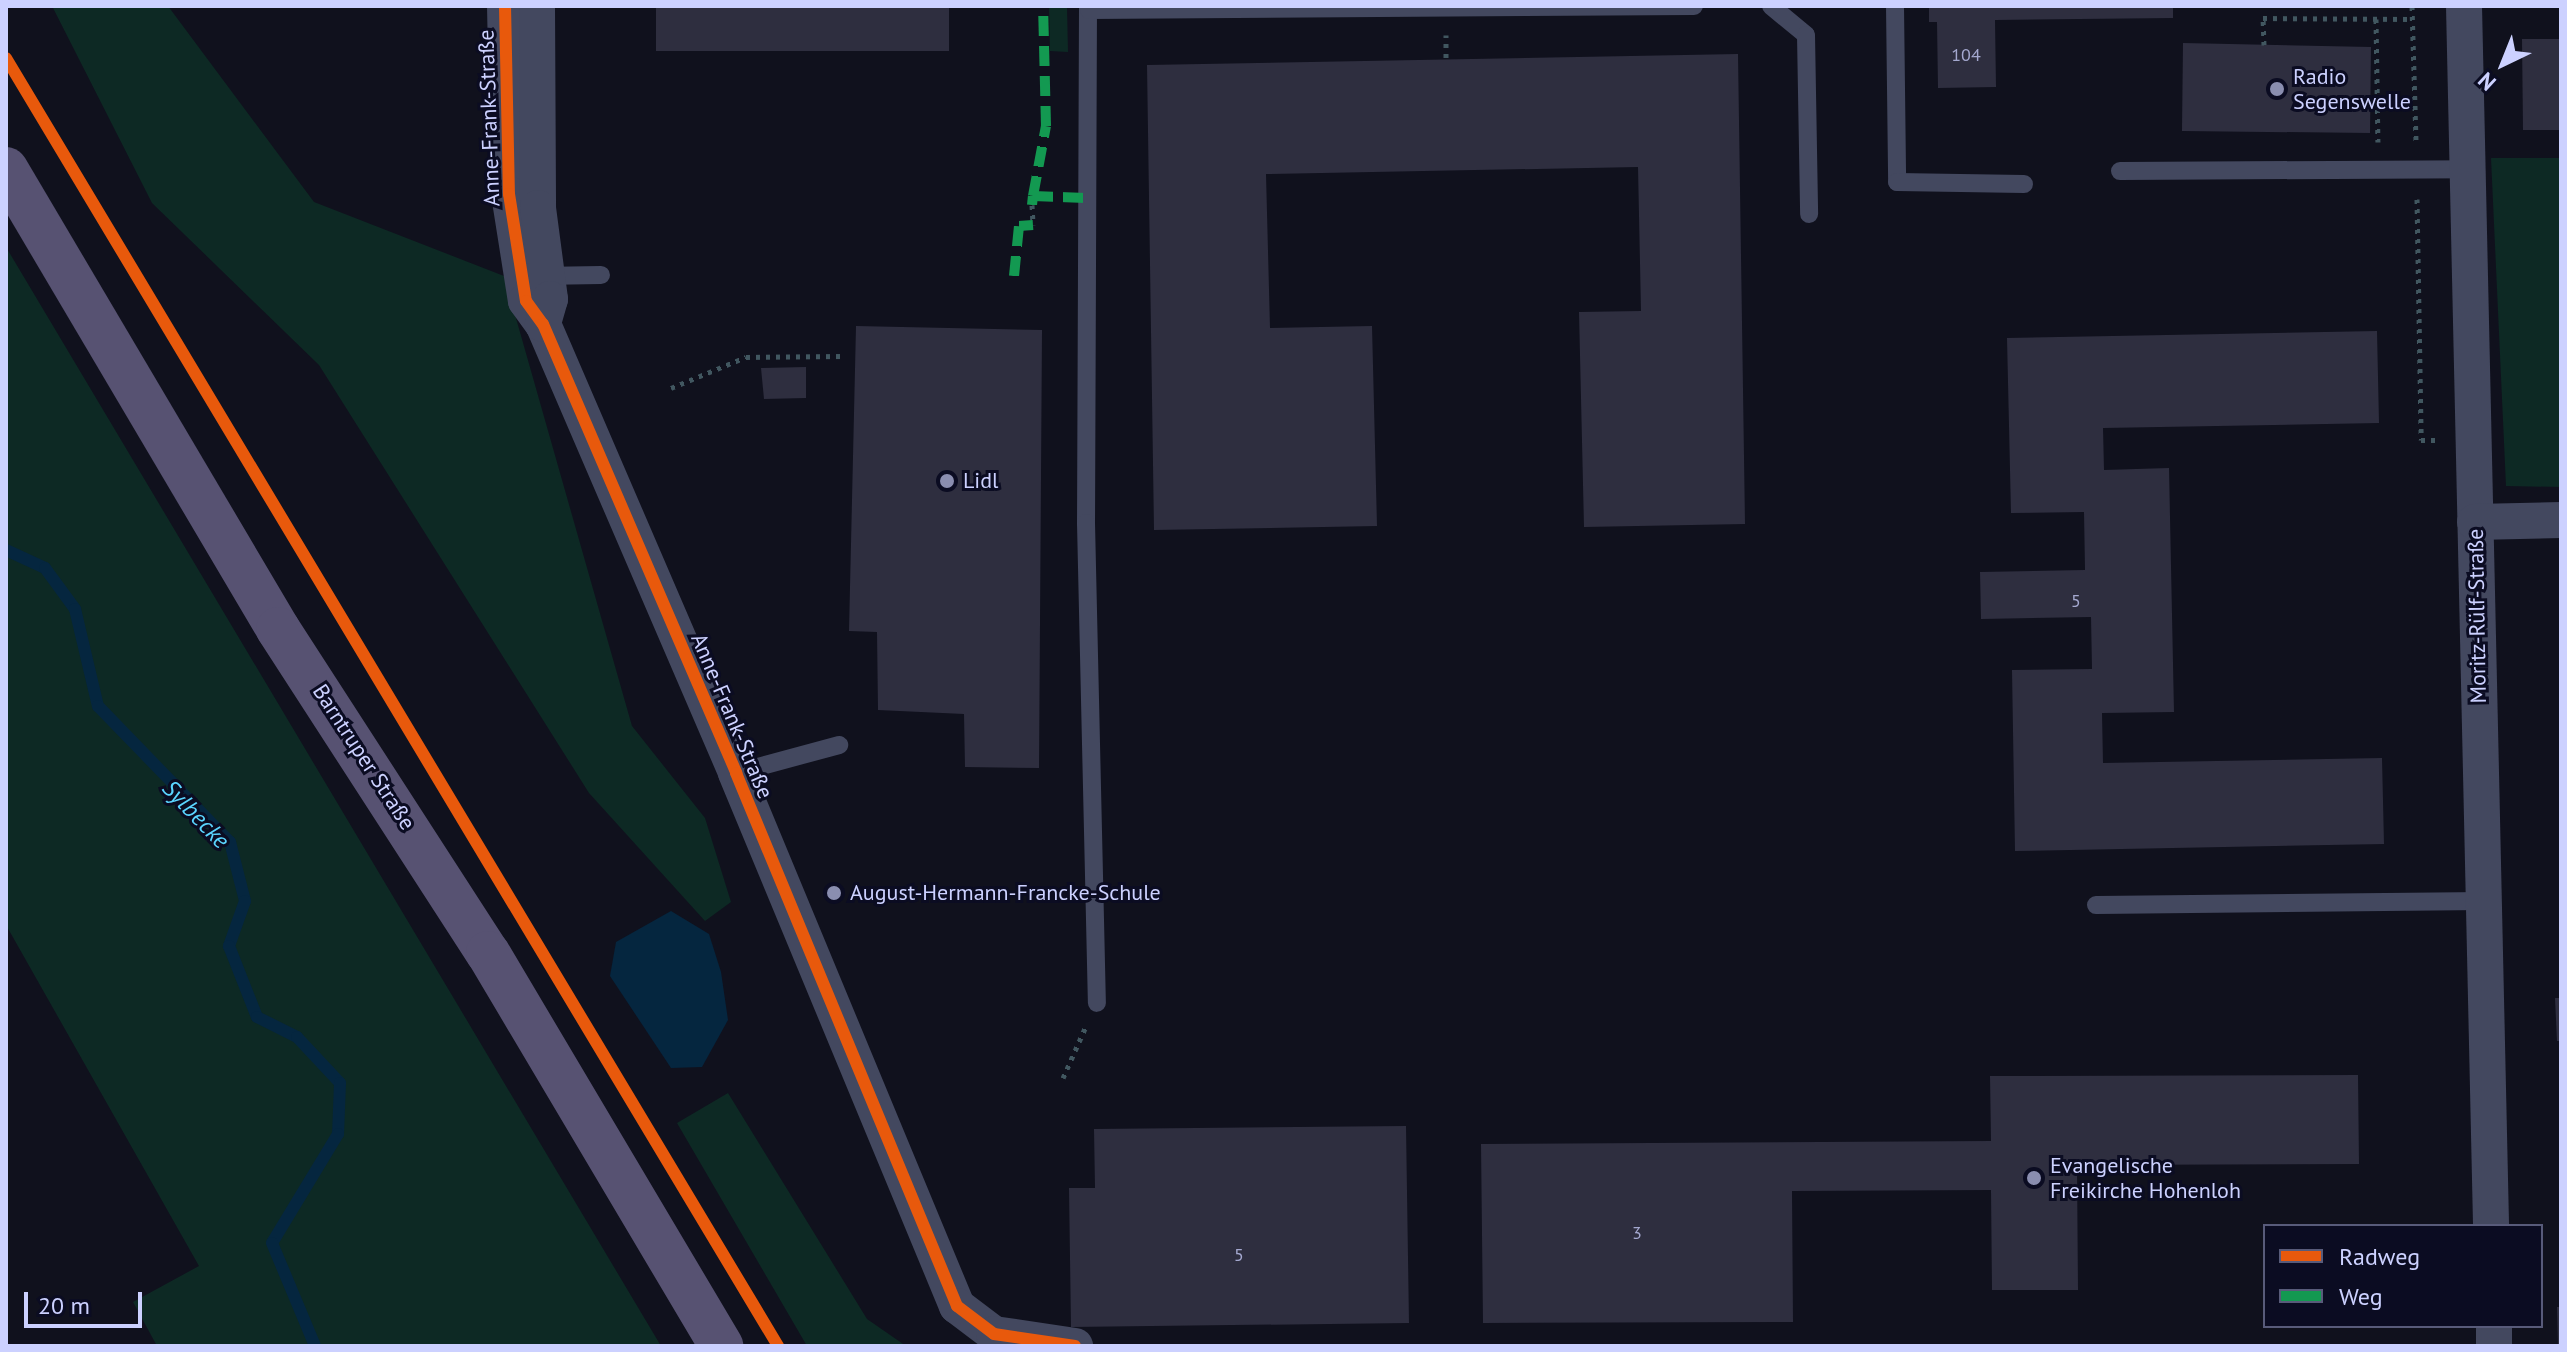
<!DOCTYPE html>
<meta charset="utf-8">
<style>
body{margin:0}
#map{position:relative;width:2567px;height:1352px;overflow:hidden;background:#10111d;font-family:"PT Sans",sans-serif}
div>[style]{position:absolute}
.green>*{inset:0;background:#0d2924}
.water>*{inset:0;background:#05263f}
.stream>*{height:12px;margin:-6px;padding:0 6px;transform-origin:6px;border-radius:6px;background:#05263f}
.building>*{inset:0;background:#2e2e3f}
.path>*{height:5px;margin-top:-2.5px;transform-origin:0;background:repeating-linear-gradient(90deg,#415760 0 4px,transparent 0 10px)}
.lane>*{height:18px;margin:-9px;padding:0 9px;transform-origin:9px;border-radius:9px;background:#43485f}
.street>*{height:36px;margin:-18px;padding:0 18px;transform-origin:18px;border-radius:18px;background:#43485f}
.primary>*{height:44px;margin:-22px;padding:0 22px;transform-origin:22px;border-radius:22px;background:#575272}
.quiet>*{height:10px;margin-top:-5px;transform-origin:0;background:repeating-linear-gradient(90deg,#139951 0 20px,transparent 0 30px)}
.cycleway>*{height:12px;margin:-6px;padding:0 6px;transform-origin:6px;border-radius:6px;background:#e8590c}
.dots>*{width:22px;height:22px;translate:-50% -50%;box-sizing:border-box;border:4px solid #0b0c22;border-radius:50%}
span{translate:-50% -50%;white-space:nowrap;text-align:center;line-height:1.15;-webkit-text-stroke:6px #0b0c22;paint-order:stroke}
.number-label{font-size:18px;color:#a4a8cf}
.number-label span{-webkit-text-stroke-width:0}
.poi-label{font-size:22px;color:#ccd1ff}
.left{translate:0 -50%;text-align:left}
.street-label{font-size:22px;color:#ccd1ff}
.water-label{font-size:24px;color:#5ad5ff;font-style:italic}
.frame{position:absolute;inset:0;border:8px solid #ccd1ff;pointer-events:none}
.legend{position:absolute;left:2263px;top:1224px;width:280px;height:104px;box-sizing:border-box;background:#0b0c22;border:2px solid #585b7a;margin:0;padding:10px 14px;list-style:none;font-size:24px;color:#ccd1ff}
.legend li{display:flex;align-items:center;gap:16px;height:40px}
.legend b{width:40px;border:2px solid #585b7a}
.north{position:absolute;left:2463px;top:24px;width:80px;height:80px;-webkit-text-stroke:6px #0b0c22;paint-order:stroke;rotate:223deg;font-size:22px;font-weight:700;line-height:32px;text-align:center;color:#ccd1ff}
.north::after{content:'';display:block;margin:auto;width:28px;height:36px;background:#ccd1ff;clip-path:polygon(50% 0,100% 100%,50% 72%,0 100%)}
.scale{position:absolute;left:24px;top:1292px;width:118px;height:36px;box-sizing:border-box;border:4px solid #ccd1ff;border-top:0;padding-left:10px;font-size:24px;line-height:28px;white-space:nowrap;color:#ccd1ff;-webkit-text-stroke:6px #0b0c22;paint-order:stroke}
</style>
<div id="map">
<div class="green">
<i style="clip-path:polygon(52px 6px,168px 6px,314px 202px,504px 276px,632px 726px,705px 818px,731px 902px,705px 921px,589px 793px,319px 365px,152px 203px)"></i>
<i style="clip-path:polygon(1049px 6px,1067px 6px,1068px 52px,1050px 51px)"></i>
<i style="clip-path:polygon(2491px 158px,2561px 158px,2561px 487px,2506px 486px)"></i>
<i style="clip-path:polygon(6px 247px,661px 1346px,157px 1346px,133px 1302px,199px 1266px,6px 925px)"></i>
<i style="clip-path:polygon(728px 1093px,867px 1319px,906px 1346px,807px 1346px,677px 1123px)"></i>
</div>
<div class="water">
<i style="clip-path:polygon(671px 911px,709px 934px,721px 972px,728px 1020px,702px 1067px,671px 1068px,610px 976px,616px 942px)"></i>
</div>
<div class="stream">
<i style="left:6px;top:550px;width:43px;rotate:24.8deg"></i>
<i style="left:45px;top:568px;width:51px;rotate:53.8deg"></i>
<i style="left:75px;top:609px;width:100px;rotate:76.7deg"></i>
<i style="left:98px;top:706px;width:190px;rotate:45.9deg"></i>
<i style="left:230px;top:842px;width:61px;rotate:75.7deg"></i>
<i style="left:245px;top:901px;width:48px;rotate:109.6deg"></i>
<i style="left:229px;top:946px;width:76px;rotate:68.5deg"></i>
<i style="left:257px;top:1017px;width:45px;rotate:26.6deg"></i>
<i style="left:297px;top:1037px;width:63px;rotate:46.9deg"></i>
<i style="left:340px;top:1083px;width:51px;rotate:92.2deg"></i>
<i style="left:338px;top:1134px;width:127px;rotate:121.2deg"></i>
<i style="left:272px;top:1243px;width:112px;rotate:67.3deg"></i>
</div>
<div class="building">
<i style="clip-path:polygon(656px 6px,949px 6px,949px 51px,656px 51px)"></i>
<i style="clip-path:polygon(1929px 6px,2173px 6px,2173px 18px,1995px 20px,1996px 87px,1938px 88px,1937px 22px,1929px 22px)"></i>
<i style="clip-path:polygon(2522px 39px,2561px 39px,2561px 130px,2523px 130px)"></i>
<i style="clip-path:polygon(2183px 43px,2371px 47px,2370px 133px,2182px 131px)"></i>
<i style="clip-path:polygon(1738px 54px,1745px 524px,1584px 527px,1579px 312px,1641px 311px,1638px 167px,1266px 174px,1270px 328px,1372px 326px,1377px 526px,1154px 530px,1147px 65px)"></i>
<i style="clip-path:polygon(856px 326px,1042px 330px,1039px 768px,965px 767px,964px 714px,878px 710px,877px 632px,849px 631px)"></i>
<i style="clip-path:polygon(2377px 331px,2379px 423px,2103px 428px,2104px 470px,2169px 468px,2174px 712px,2102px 713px,2103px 763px,2382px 758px,2384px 844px,2015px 851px,2012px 670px,2092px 669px,2091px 617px,1981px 619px,1980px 572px,2085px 570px,2084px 512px,2011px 513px,2007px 338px)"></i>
<i style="clip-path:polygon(806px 367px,806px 398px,764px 399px,761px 368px)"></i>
<i style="clip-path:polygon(2555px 998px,2561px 998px,2561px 1041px,2557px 1041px)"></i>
<i style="clip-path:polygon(2358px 1075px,2359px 1164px,2077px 1165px,2078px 1290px,1992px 1290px,1991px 1190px,1792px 1191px,1793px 1322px,1483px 1323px,1481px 1144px,1991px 1141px,1990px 1076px)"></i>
<i style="clip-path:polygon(1406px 1126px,1409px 1323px,1071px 1327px,1069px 1188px,1095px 1188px,1094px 1129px)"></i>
<i style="clip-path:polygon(2557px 1307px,2561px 1307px,2561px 1346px,2558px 1346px)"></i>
</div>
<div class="path">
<i style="left:2412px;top:6px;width:135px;rotate:88.3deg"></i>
<i style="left:2376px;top:19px;width:123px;rotate:89.1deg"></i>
<i style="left:2264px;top:45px;width:27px;rotate:-92deg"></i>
<i style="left:2263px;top:18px;width:150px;rotate:0.4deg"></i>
<i style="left:1446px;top:58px;width:23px;rotate:-90deg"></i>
<i style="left:2417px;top:199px;width:241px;rotate:89deg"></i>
<i style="left:2421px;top:440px;width:17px"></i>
<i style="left:1032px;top:205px;width:20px;rotate:87deg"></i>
<i style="left:671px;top:388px;width:81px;rotate:-22.5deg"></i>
<i style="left:746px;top:357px;width:98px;rotate:-0.6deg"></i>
<i style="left:1063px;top:1078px;width:57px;rotate:-66.1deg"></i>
</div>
<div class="lane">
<i style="left:1088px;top:6px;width:517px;rotate:90.22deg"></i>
<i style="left:1086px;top:523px;width:480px;rotate:88.7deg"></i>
<i style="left:1771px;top:6px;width:45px;rotate:39.6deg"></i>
<i style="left:1806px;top:35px;width:179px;rotate:89deg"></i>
<i style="left:1895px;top:6px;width:176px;rotate:89.3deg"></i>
<i style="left:1897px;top:182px;width:127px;rotate:0.9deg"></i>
<i style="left:1089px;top:10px;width:605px;rotate:-0.38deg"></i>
<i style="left:2120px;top:171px;width:351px;rotate:-0.3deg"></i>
<i style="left:540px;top:276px;width:61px;rotate:-0.9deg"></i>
<i style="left:736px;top:773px;width:107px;rotate:-15.2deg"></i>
<i style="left:2096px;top:905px;width:388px;rotate:-0.6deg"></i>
</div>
<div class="street">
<i style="left:505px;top:6px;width:188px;rotate:88.8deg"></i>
<i style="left:509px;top:194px;width:108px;rotate:81deg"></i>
<i style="left:526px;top:301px;width:29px;rotate:54deg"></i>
<i style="left:543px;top:324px;width:489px;rotate:66.7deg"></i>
<i style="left:736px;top:773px;width:577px;rotate:67.48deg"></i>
<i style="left:957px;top:1306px;width:46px;rotate:37.1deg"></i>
<i style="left:994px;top:1334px;width:82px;rotate:8.4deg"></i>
<i style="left:537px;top:6px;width:202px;rotate:89.7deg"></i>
<i style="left:538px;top:208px;width:92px;rotate:82.5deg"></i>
<i style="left:550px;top:299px;width:26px;rotate:106deg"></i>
<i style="left:2464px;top:6px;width:1220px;rotate:88.73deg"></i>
<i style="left:2475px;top:522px;width:86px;rotate:-1.3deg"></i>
<i style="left:2494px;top:1326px;width:20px;rotate:90deg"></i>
</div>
<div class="primary">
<i style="left:6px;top:169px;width:534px;rotate:59.4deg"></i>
<i style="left:278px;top:629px;width:386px;rotate:57.1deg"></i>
<i style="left:488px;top:953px;width:457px;rotate:59.3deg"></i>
</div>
<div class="quiet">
<i style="left:1033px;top:196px;width:71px;rotate:-79.5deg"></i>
<i style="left:1046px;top:126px;width:120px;rotate:-91.4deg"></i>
<i style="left:1032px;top:205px;width:9px;rotate:-84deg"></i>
<i style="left:1033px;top:196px;width:53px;rotate:2.2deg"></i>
<i style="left:1014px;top:276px;width:50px;rotate:-84.3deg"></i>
<i style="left:1019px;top:226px;width:14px;rotate:-4deg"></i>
</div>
<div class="cycleway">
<i style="left:505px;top:6px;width:188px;rotate:88.8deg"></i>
<i style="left:509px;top:194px;width:108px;rotate:81deg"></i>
<i style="left:526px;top:301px;width:29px;rotate:54deg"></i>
<i style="left:543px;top:324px;width:489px;rotate:66.7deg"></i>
<i style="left:736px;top:773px;width:577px;rotate:67.48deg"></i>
<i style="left:957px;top:1306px;width:46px;rotate:37.1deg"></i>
<i style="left:994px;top:1334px;width:82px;rotate:8.4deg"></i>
<i style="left:6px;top:58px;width:1502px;rotate:59.06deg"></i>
</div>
<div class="dots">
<i style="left:2277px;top:89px;background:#8a8eb0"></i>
<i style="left:947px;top:481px;background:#8a8eb0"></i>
<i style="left:834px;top:893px;background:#8a8eb0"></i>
<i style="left:2034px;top:1178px;background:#8a8eb0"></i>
</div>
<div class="number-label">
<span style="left:1966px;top:55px">104</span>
<span style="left:2076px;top:601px">5</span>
<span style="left:1637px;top:1233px">3</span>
<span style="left:1239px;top:1255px">5</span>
</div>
<div class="poi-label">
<span class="left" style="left:2293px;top:89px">Radio<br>Segenswelle</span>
<span class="left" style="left:963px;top:481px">Lidl</span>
<span class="left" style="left:850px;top:893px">August-Hermann-Francke-Schule</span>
<span class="left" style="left:2050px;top:1178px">Evangelische<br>Freikirche Hohenloh</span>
</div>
<div class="street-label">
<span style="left:489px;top:118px;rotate:-92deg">Anne-Frank-Straße</span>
<span style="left:2477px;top:616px;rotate:-91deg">Moritz-Rülf-Straße</span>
<span style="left:732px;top:716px;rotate:67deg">Anne-Frank-Straße</span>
<span style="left:364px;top:757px;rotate:57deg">Barntruper Straße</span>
</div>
<div class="water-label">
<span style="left:196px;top:814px;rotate:46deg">Sylbecke</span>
</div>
<div class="frame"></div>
<ul class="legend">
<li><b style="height:10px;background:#e8590c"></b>Radweg</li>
<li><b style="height:10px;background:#139951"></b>Weg</li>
</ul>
<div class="north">N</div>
<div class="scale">20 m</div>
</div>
